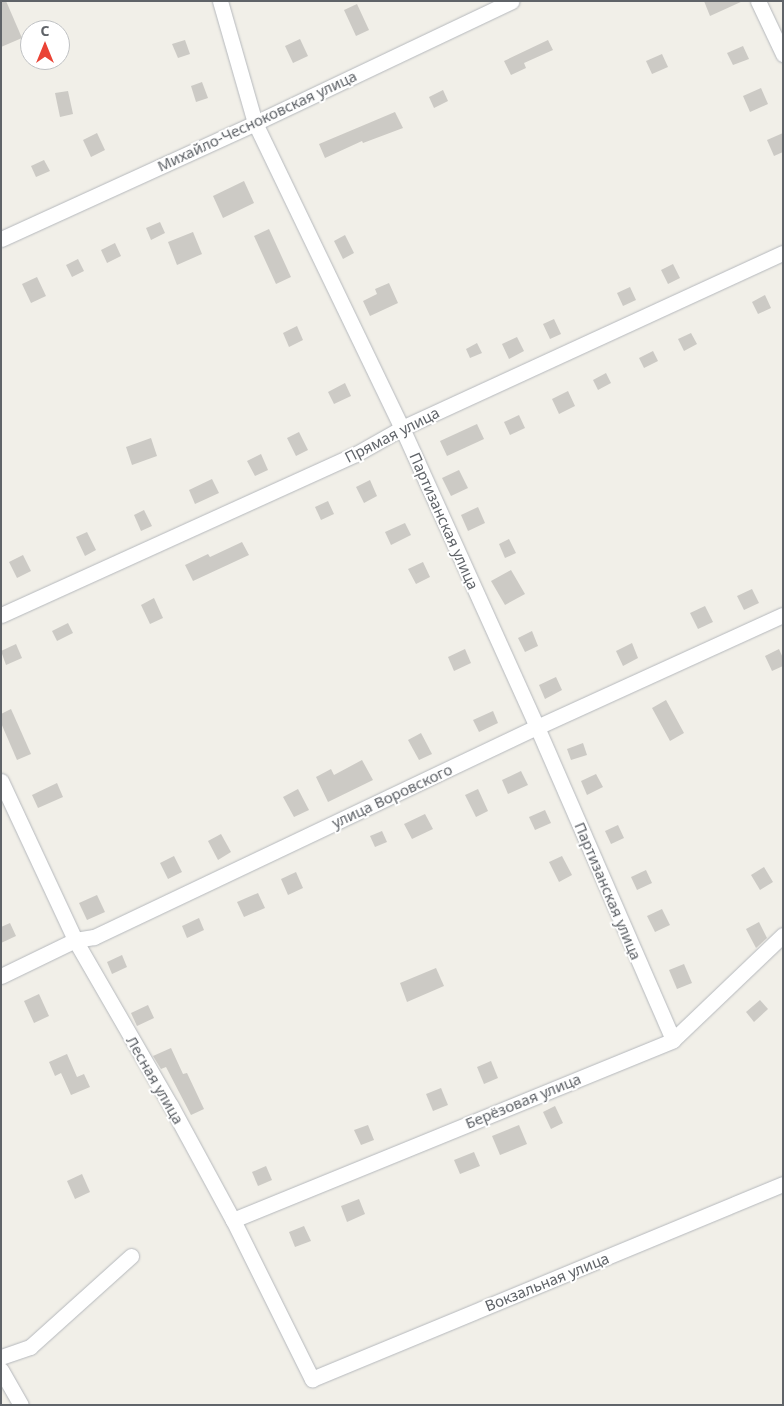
<!DOCTYPE html>
<meta charset="utf-8">
<style>
body{margin:0}
#map{position:relative;width:784px;height:1406px;overflow:hidden;background:#f1efe8;font-family:"Noto Sans",sans-serif}
div>[style]{position:absolute}
.building>*{inset:0;background:#cccac5}
.roads{filter:drop-shadow(0 0 1px #b5b8bc) drop-shadow(0 0 1px #b5b8bc)}
.minor>*{height:15px;margin:-7.5px;padding:0 7.5px;transform-origin:7.5px;border-radius:7.5px;background:#fff}
span{translate:-50% -50%;white-space:nowrap;text-align:center;line-height:1.15;-webkit-text-stroke:4px #fff;paint-order:stroke}
.street-label{font-size:15px;color:#5f6368}
.frame{position:absolute;inset:0;border:2px solid #5f6368;pointer-events:none}
.north{position:absolute;left:20px;top:20px;width:50px;height:50px;box-sizing:border-box;background:#fff;border:1px solid #bfc1c3;border-radius:50%;rotate:0deg;font-size:14px;font-weight:700;line-height:20px;text-align:center;color:#5f6368}
.north::after{content:'';display:block;margin:auto;width:18px;height:22px;background:#ea4335;clip-path:polygon(50% 0,100% 100%,50% 72%,0 100%)}
</style>
<div id="map">
<div class="building">
<i style="clip-path:polygon(1px 1px,6px 1px,22px 38px,1px 47px)"></i>
<i style="clip-path:polygon(704px 1px,743px 1px,710px 16px)"></i>
<i style="clip-path:polygon(357px 4px,369px 30px,356px 36px,344px 10px)"></i>
<i style="clip-path:polygon(300px 39px,308px 56px,293px 63px,285px 46px)"></i>
<i style="clip-path:polygon(185px 40px,190px 54px,178px 58px,172px 44px)"></i>
<i style="clip-path:polygon(548px 40px,553px 50px,524px 63px,526px 68px,511px 75px,504px 61px)"></i>
<i style="clip-path:polygon(743px 46px,749px 59px,733px 65px,727px 53px)"></i>
<i style="clip-path:polygon(662px 54px,668px 67px,652px 74px,646px 61px)"></i>
<i style="clip-path:polygon(202px 82px,208px 98px,196px 102px,191px 86px)"></i>
<i style="clip-path:polygon(761px 88px,768px 104px,750px 112px,743px 96px)"></i>
<i style="clip-path:polygon(443px 90px,448px 101px,434px 108px,429px 97px)"></i>
<i style="clip-path:polygon(68px 91px,73px 114px,60px 117px,55px 93px)"></i>
<i style="clip-path:polygon(395px 112px,403px 128px,363px 143px,362px 141px,325px 158px,319px 144px)"></i>
<i style="clip-path:polygon(97px 133px,105px 150px,91px 157px,83px 140px)"></i>
<i style="clip-path:polygon(783px 133px,783px 152px,774px 156px,767px 140px)"></i>
<i style="clip-path:polygon(44px 160px,50px 171px,36px 177px,31px 166px)"></i>
<i style="clip-path:polygon(244px 181px,254px 203px,223px 218px,213px 196px)"></i>
<i style="clip-path:polygon(160px 222px,165px 233px,151px 240px,146px 228px)"></i>
<i style="clip-path:polygon(269px 229px,291px 277px,276px 284px,254px 236px)"></i>
<i style="clip-path:polygon(193px 232px,202px 254px,177px 265px,168px 242px)"></i>
<i style="clip-path:polygon(345px 235px,354px 253px,343px 259px,334px 241px)"></i>
<i style="clip-path:polygon(115px 243px,121px 256px,107px 263px,101px 250px)"></i>
<i style="clip-path:polygon(78px 259px,84px 271px,72px 277px,66px 265px)"></i>
<i style="clip-path:polygon(673px 264px,680px 278px,668px 284px,661px 270px)"></i>
<i style="clip-path:polygon(37px 277px,46px 296px,31px 303px,22px 284px)"></i>
<i style="clip-path:polygon(389px 283px,398px 303px,370px 316px,363px 301px,377px 294px,375px 289px)"></i>
<i style="clip-path:polygon(630px 287px,636px 300px,623px 306px,617px 293px)"></i>
<i style="clip-path:polygon(765px 295px,771px 308px,758px 314px,752px 302px)"></i>
<i style="clip-path:polygon(554px 319px,561px 334px,550px 339px,543px 324px)"></i>
<i style="clip-path:polygon(297px 326px,303px 340px,289px 347px,283px 333px)"></i>
<i style="clip-path:polygon(691px 333px,697px 344px,684px 351px,678px 339px)"></i>
<i style="clip-path:polygon(517px 337px,524px 351px,509px 359px,502px 344px)"></i>
<i style="clip-path:polygon(477px 343px,482px 353px,470px 358px,466px 349px)"></i>
<i style="clip-path:polygon(653px 351px,658px 361px,644px 368px,639px 358px)"></i>
<i style="clip-path:polygon(606px 373px,611px 383px,598px 390px,593px 380px)"></i>
<i style="clip-path:polygon(345px 383px,351px 396px,334px 404px,328px 392px)"></i>
<i style="clip-path:polygon(568px 391px,575px 406px,559px 414px,552px 399px)"></i>
<i style="clip-path:polygon(519px 415px,525px 428px,510px 435px,504px 422px)"></i>
<i style="clip-path:polygon(477px 424px,484px 439px,447px 456px,440px 441px)"></i>
<i style="clip-path:polygon(299px 432px,308px 450px,296px 456px,287px 438px)"></i>
<i style="clip-path:polygon(151px 438px,157px 456px,132px 465px,126px 447px)"></i>
<i style="clip-path:polygon(261px 454px,268px 470px,255px 476px,247px 461px)"></i>
<i style="clip-path:polygon(459px 470px,468px 488px,451px 496px,442px 478px)"></i>
<i style="clip-path:polygon(212px 479px,219px 493px,195px 504px,189px 490px)"></i>
<i style="clip-path:polygon(370px 480px,377px 496px,364px 503px,356px 487px)"></i>
<i style="clip-path:polygon(328px 501px,334px 514px,321px 520px,315px 507px)"></i>
<i style="clip-path:polygon(478px 507px,485px 523px,468px 531px,461px 515px)"></i>
<i style="clip-path:polygon(144px 510px,152px 526px,141px 531px,134px 515px)"></i>
<i style="clip-path:polygon(405px 523px,411px 535px,391px 545px,385px 532px)"></i>
<i style="clip-path:polygon(87px 532px,96px 550px,85px 556px,76px 537px)"></i>
<i style="clip-path:polygon(509px 539px,516px 553px,505px 558px,499px 544px)"></i>
<i style="clip-path:polygon(242px 542px,249px 555px,193px 581px,185px 565px,208px 554px,210px 557px)"></i>
<i style="clip-path:polygon(23px 555px,31px 571px,17px 578px,9px 562px)"></i>
<i style="clip-path:polygon(423px 562px,430px 577px,416px 584px,408px 569px)"></i>
<i style="clip-path:polygon(511px 570px,525px 594px,505px 605px,491px 581px)"></i>
<i style="clip-path:polygon(752px 589px,759px 603px,744px 610px,737px 596px)"></i>
<i style="clip-path:polygon(154px 598px,163px 618px,150px 624px,141px 605px)"></i>
<i style="clip-path:polygon(705px 606px,713px 622px,698px 629px,690px 613px)"></i>
<i style="clip-path:polygon(68px 623px,73px 633px,57px 641px,52px 631px)"></i>
<i style="clip-path:polygon(532px 631px,538px 646px,525px 652px,518px 638px)"></i>
<i style="clip-path:polygon(632px 643px,638px 658px,623px 666px,616px 651px)"></i>
<i style="clip-path:polygon(16px 644px,22px 658px,6px 665px,1px 651px)"></i>
<i style="clip-path:polygon(465px 649px,471px 663px,454px 671px,448px 657px)"></i>
<i style="clip-path:polygon(779px 649px,783px 658px,783px 666px,772px 671px,765px 656px)"></i>
<i style="clip-path:polygon(556px 677px,562px 690px,545px 699px,539px 685px)"></i>
<i style="clip-path:polygon(666px 700px,684px 733px,670px 741px,652px 708px)"></i>
<i style="clip-path:polygon(11px 709px,31px 754px,17px 760px,1px 723px,1px 714px)"></i>
<i style="clip-path:polygon(493px 711px,498px 723px,479px 732px,473px 720px)"></i>
<i style="clip-path:polygon(421px 733px,432px 754px,419px 760px,408px 740px)"></i>
<i style="clip-path:polygon(583px 743px,587px 755px,571px 760px,567px 749px)"></i>
<i style="clip-path:polygon(362px 760px,373px 780px,328px 802px,316px 777px,331px 769px,334px 775px)"></i>
<i style="clip-path:polygon(521px 771px,528px 785px,508px 794px,502px 780px)"></i>
<i style="clip-path:polygon(596px 774px,603px 787px,587px 795px,581px 781px)"></i>
<i style="clip-path:polygon(57px 783px,63px 797px,38px 808px,32px 795px)"></i>
<i style="clip-path:polygon(298px 789px,309px 810px,294px 817px,283px 797px)"></i>
<i style="clip-path:polygon(478px 789px,488px 811px,476px 817px,465px 795px)"></i>
<i style="clip-path:polygon(545px 810px,551px 823px,535px 830px,529px 817px)"></i>
<i style="clip-path:polygon(425px 814px,433px 829px,412px 839px,404px 824px)"></i>
<i style="clip-path:polygon(618px 825px,624px 838px,611px 844px,605px 831px)"></i>
<i style="clip-path:polygon(382px 831px,387px 842px,375px 847px,370px 836px)"></i>
<i style="clip-path:polygon(221px 834px,231px 852px,218px 860px,208px 841px)"></i>
<i style="clip-path:polygon(174px 856px,182px 872px,168px 879px,160px 863px)"></i>
<i style="clip-path:polygon(562px 856px,572px 875px,559px 882px,549px 862px)"></i>
<i style="clip-path:polygon(764px 867px,773px 882px,760px 890px,751px 875px)"></i>
<i style="clip-path:polygon(646px 870px,652px 883px,637px 890px,631px 877px)"></i>
<i style="clip-path:polygon(296px 872px,303px 888px,288px 895px,281px 879px)"></i>
<i style="clip-path:polygon(258px 893px,265px 908px,244px 917px,237px 902px)"></i>
<i style="clip-path:polygon(97px 895px,105px 912px,87px 920px,79px 903px)"></i>
<i style="clip-path:polygon(662px 909px,670px 925px,655px 932px,647px 916px)"></i>
<i style="clip-path:polygon(199px 918px,204px 930px,187px 938px,182px 926px)"></i>
<i style="clip-path:polygon(759px 922px,767px 938px,756px 948px,746px 929px)"></i>
<i style="clip-path:polygon(10px 923px,16px 936px,1px 943px,1px 927px)"></i>
<i style="clip-path:polygon(122px 955px,127px 967px,112px 974px,107px 962px)"></i>
<i style="clip-path:polygon(684px 964px,692px 983px,677px 989px,669px 970px)"></i>
<i style="clip-path:polygon(436px 968px,444px 986px,407px 1002px,400px 983px)"></i>
<i style="clip-path:polygon(39px 994px,49px 1016px,34px 1023px,24px 1001px)"></i>
<i style="clip-path:polygon(760px 1000px,768px 1009px,754px 1022px,746px 1012px)"></i>
<i style="clip-path:polygon(148px 1005px,154px 1018px,137px 1026px,131px 1013px)"></i>
<i style="clip-path:polygon(171px 1048px,183px 1074px,187px 1073px,204px 1109px,191px 1115px,166px 1067px,161px 1069px,153px 1056px)"></i>
<i style="clip-path:polygon(67px 1054px,77px 1077px,84px 1074px,90px 1087px,71px 1095px,61px 1073px,55px 1076px,49px 1062px)"></i>
<i style="clip-path:polygon(491px 1061px,498px 1078px,484px 1084px,477px 1067px)"></i>
<i style="clip-path:polygon(441px 1088px,448px 1105px,433px 1111px,426px 1094px)"></i>
<i style="clip-path:polygon(555px 1106px,563px 1123px,551px 1129px,543px 1112px)"></i>
<i style="clip-path:polygon(368px 1125px,374px 1140px,361px 1145px,354px 1130px)"></i>
<i style="clip-path:polygon(519px 1125px,527px 1144px,500px 1155px,492px 1136px)"></i>
<i style="clip-path:polygon(474px 1152px,480px 1166px,460px 1174px,454px 1160px)"></i>
<i style="clip-path:polygon(266px 1166px,272px 1180px,258px 1186px,252px 1172px)"></i>
<i style="clip-path:polygon(82px 1174px,90px 1192px,75px 1199px,67px 1181px)"></i>
<i style="clip-path:polygon(359px 1199px,365px 1214px,347px 1222px,341px 1206px)"></i>
<i style="clip-path:polygon(304px 1226px,311px 1241px,295px 1247px,289px 1232px)"></i>
</div>
<div class="roads">
<div class="minor">
<i style="left:220px;top:1px;width:127px;rotate:74deg"></i>
<i style="left:255px;top:123px;width:339px;rotate:64.3deg"></i>
<i style="left:402px;top:428px;width:328px;rotate:65.7deg"></i>
<i style="left:537px;top:727px;width:341px;rotate:66.5deg"></i>
<i style="left:758px;top:1px;width:59px;rotate:64.7deg"></i>
<i style="left:1px;top:239px;width:279px;rotate:-24.5deg"></i>
<i style="left:255px;top:123px;width:284px;rotate:-25.4deg"></i>
<i style="left:1px;top:615px;width:390px;rotate:-24.4deg"></i>
<i style="left:356px;top:454px;width:53px;rotate:-29.5deg"></i>
<i style="left:402px;top:428px;width:419px;rotate:-24.7deg"></i>
<i style="left:1px;top:781px;width:175px;rotate:65deg"></i>
<i style="left:75px;top:940px;width:192px;rotate:60deg"></i>
<i style="left:171px;top:1106px;width:130px;rotate:61.5deg"></i>
<i style="left:233px;top:1220px;width:178px;rotate:63.6deg"></i>
<i style="left:312px;top:1379px;width:510px;rotate:-22.49deg"></i>
<i style="left:1px;top:976px;width:82px;rotate:-25.9deg"></i>
<i style="left:75px;top:940px;width:19px;rotate:-9deg"></i>
<i style="left:94px;top:937px;width:490px;rotate:-25.4deg"></i>
<i style="left:537px;top:727px;width:270px;rotate:-24.5deg"></i>
<i style="left:233px;top:1220px;width:475px;rotate:-22.2deg"></i>
<i style="left:673px;top:1040px;width:152px;rotate:-43.7deg"></i>
<i style="left:1px;top:1357px;width:31px;rotate:-19deg"></i>
<i style="left:30px;top:1347px;width:136px;rotate:-42deg"></i>
<i style="left:1px;top:1370px;width:40px;rotate:60.3deg"></i>
</div>
</div>
<div class="street-label">
<span style="left:257px;top:121px;rotate:-25deg">Михайло-Чесноковская улица</span>
<span style="left:392px;top:435px;rotate:-27deg">Прямая улица</span>
<span style="left:444px;top:521px;rotate:66deg">Партизанская улица</span>
<span style="left:392px;top:796px;rotate:-25deg">улица Воровского</span>
<span style="left:608px;top:891px;rotate:67deg">Партизанская улица</span>
<span style="left:155px;top:1080px;rotate:60deg">Лесная улица</span>
<span style="left:523px;top:1101px;rotate:-22deg">Берёзовая улица</span>
<span style="left:547px;top:1282px;rotate:-22deg">Вокзальная улица</span>
</div>
<div class="frame"></div>
<div class="north">С</div>
</div>
